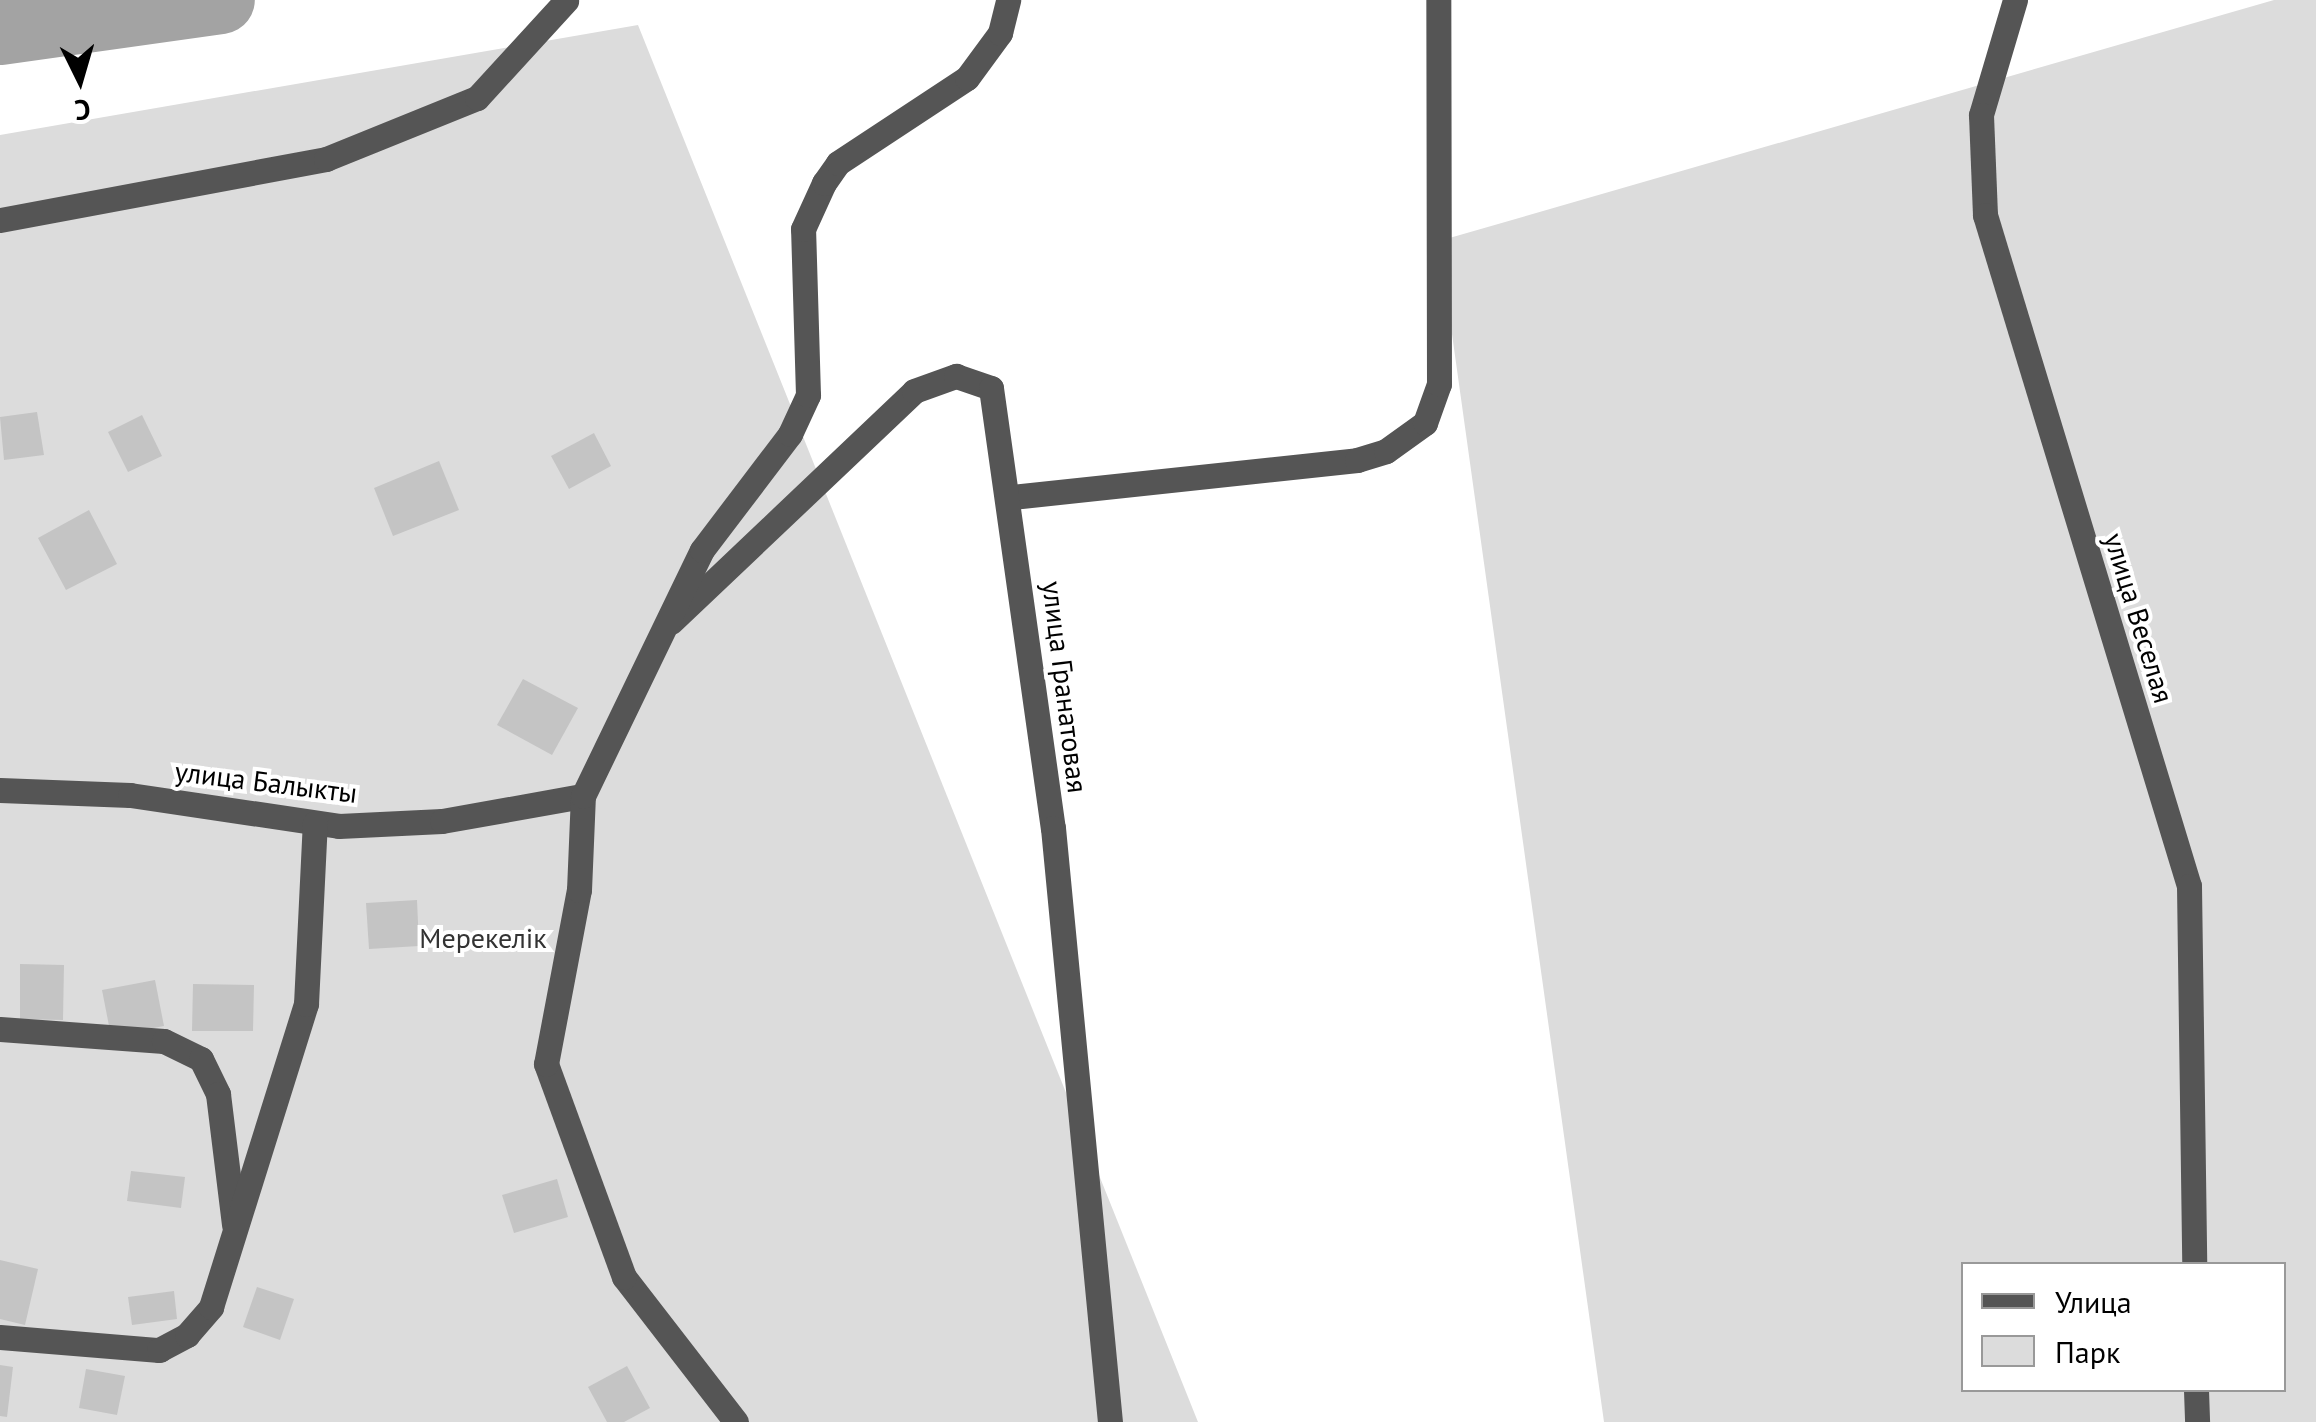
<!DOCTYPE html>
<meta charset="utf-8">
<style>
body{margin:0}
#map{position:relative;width:2316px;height:1422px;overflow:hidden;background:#fff;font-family:"PT Sans",sans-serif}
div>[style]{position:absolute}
.green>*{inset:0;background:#dcdcdc}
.river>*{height:68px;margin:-34px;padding:0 34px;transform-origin:34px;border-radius:34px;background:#a3a3a3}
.building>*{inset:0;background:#c4c4c4}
.minor>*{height:25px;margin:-12.5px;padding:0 12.5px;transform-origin:12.5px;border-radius:12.5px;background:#555}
span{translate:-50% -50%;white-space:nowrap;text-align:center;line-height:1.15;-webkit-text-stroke:8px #fff;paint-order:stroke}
.street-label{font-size:28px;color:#000}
.park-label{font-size:28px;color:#333}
.legend{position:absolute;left:1961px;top:1262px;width:325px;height:130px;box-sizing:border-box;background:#fff;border:2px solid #999;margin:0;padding:12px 18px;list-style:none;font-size:30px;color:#000}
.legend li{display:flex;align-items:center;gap:20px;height:50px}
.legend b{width:50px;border:2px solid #999}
.north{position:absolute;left:30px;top:30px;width:100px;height:100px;-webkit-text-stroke:8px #fff;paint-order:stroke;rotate:175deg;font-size:28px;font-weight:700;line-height:40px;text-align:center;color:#000}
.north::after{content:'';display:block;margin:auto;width:35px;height:45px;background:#000;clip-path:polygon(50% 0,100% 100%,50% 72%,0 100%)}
</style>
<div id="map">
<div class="green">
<i style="clip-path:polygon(evenodd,2274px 0,2316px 0,2316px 1422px,1604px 1422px,1439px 241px,2274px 0,1964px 1264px,2284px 1264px,2284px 1390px,1964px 1390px,1964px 1264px)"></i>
<i style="clip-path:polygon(638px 25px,1198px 1422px,0 1422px,0 135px)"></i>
</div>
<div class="river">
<i style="left:0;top:31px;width:223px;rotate:-8deg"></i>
</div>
<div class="building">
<i style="clip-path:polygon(37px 412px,44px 455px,4px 460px,0 417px)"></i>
<i style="clip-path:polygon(142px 415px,162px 456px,128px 472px,108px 432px)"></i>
<i style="clip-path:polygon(594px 433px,611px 466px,569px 489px,551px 456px)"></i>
<i style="clip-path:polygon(439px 461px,459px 510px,393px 536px,374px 488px)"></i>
<i style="clip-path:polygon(89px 510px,117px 564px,66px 590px,38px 538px)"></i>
<i style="clip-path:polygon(523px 679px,578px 708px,552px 755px,497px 725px)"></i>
<i style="clip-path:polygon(417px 900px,419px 946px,369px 949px,366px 903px)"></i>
<i style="clip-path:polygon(20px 964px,64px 965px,63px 1020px,20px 1019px)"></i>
<i style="clip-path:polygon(155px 980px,164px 1026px,111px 1036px,102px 990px)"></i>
<i style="clip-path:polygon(193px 984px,254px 985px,253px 1031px,192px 1031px)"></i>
<i style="clip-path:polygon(131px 1171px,185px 1177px,181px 1208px,127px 1201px)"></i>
<i style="clip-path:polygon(557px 1179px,568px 1217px,514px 1233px,502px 1195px)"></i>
<i style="clip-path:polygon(0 1260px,38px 1269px,25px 1325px,0 1319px)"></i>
<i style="clip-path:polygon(257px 1287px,294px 1299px,280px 1340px,243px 1327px)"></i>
<i style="clip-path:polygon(174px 1291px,177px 1319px,132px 1325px,128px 1297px)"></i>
<i style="clip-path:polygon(0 1365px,13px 1367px,7px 1417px,0 1416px)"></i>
<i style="clip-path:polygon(627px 1366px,650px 1408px,624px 1422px,607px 1422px,588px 1387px)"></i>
<i style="clip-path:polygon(86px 1369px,125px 1376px,117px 1415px,79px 1408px)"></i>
</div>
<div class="minor">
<i style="left:2015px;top:0;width:120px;rotate:106.5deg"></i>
<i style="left:1981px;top:115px;width:100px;rotate:87.7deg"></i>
<i style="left:1985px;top:215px;width:701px;rotate:73.09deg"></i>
<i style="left:2189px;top:886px;width:378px;rotate:89.2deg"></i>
<i style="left:0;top:220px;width:332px;rotate:-10.6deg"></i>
<i style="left:326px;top:159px;width:163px;rotate:-22deg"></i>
<i style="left:477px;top:98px;width:132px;rotate:-47.5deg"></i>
<i style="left:1012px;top:497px;width:347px;rotate:-6.1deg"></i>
<i style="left:1357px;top:460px;width:30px;rotate:-17deg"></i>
<i style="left:1386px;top:451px;width:48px;rotate:-35.7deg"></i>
<i style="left:1425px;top:423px;width:41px;rotate:-70.3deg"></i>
<i style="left:1439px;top:384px;width:384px;rotate:-90.1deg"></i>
<i style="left:671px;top:622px;width:335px;rotate:-43.5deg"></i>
<i style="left:914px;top:391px;width:45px;rotate:-19.7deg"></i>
<i style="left:956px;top:376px;width:37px;rotate:19deg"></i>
<i style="left:991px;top:388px;width:444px;rotate:82deg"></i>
<i style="left:1053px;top:828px;width:597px;rotate:84.52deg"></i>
<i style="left:0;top:790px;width:130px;rotate:2.2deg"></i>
<i style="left:130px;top:795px;width:211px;rotate:8.4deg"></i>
<i style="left:339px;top:826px;width:103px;rotate:-2.8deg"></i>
<i style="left:442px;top:821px;width:143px;rotate:-10.1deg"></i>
<i style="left:0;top:1029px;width:164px;rotate:4.2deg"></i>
<i style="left:164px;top:1041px;width:41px;rotate:25.9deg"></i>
<i style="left:201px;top:1059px;width:39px;rotate:64deg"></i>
<i style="left:218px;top:1094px;width:132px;rotate:83deg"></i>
<i style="left:0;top:1337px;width:160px;rotate:4.7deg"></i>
<i style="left:159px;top:1350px;width:32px;rotate:-28deg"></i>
<i style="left:187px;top:1335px;width:37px;rotate:-49deg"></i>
<i style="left:211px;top:1307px;width:318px;rotate:-72.6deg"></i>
<i style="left:306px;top:1004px;width:181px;rotate:-87.2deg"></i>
<i style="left:2196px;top:1390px;width:32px;rotate:88deg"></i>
<i style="left:736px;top:1422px;width:183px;rotate:-127.7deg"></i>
<i style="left:624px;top:1277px;width:227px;rotate:-110.1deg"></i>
<i style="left:546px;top:1064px;width:177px;rotate:-79.3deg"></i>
<i style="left:579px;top:890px;width:94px;rotate:-87.6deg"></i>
<i style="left:583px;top:796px;width:273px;rotate:-64.2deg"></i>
<i style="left:702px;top:550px;width:146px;rotate:-52.8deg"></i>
<i style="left:790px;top:434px;width:43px;rotate:-65.2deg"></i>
<i style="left:808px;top:395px;width:166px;rotate:-91.7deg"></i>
<i style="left:803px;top:229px;width:51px;rotate:-65.5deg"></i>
<i style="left:824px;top:183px;width:24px;rotate:-55deg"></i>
<i style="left:838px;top:163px;width:154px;rotate:-33.4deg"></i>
<i style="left:967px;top:78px;width:56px;rotate:-53.7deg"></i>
<i style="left:1000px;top:33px;width:34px;rotate:-76deg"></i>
</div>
<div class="street-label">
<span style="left:2139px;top:618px;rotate:73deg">улица Веселая</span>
<span style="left:1065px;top:687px;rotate:83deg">улица Гранатовая</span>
<span style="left:266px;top:782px;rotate:7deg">улица Балыкты</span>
</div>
<div class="park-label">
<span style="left:483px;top:938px">Мерекелік</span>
</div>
<ul class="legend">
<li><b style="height:12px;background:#555"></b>Улица</li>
<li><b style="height:28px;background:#dcdcdc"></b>Парк</li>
</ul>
<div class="north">С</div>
</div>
